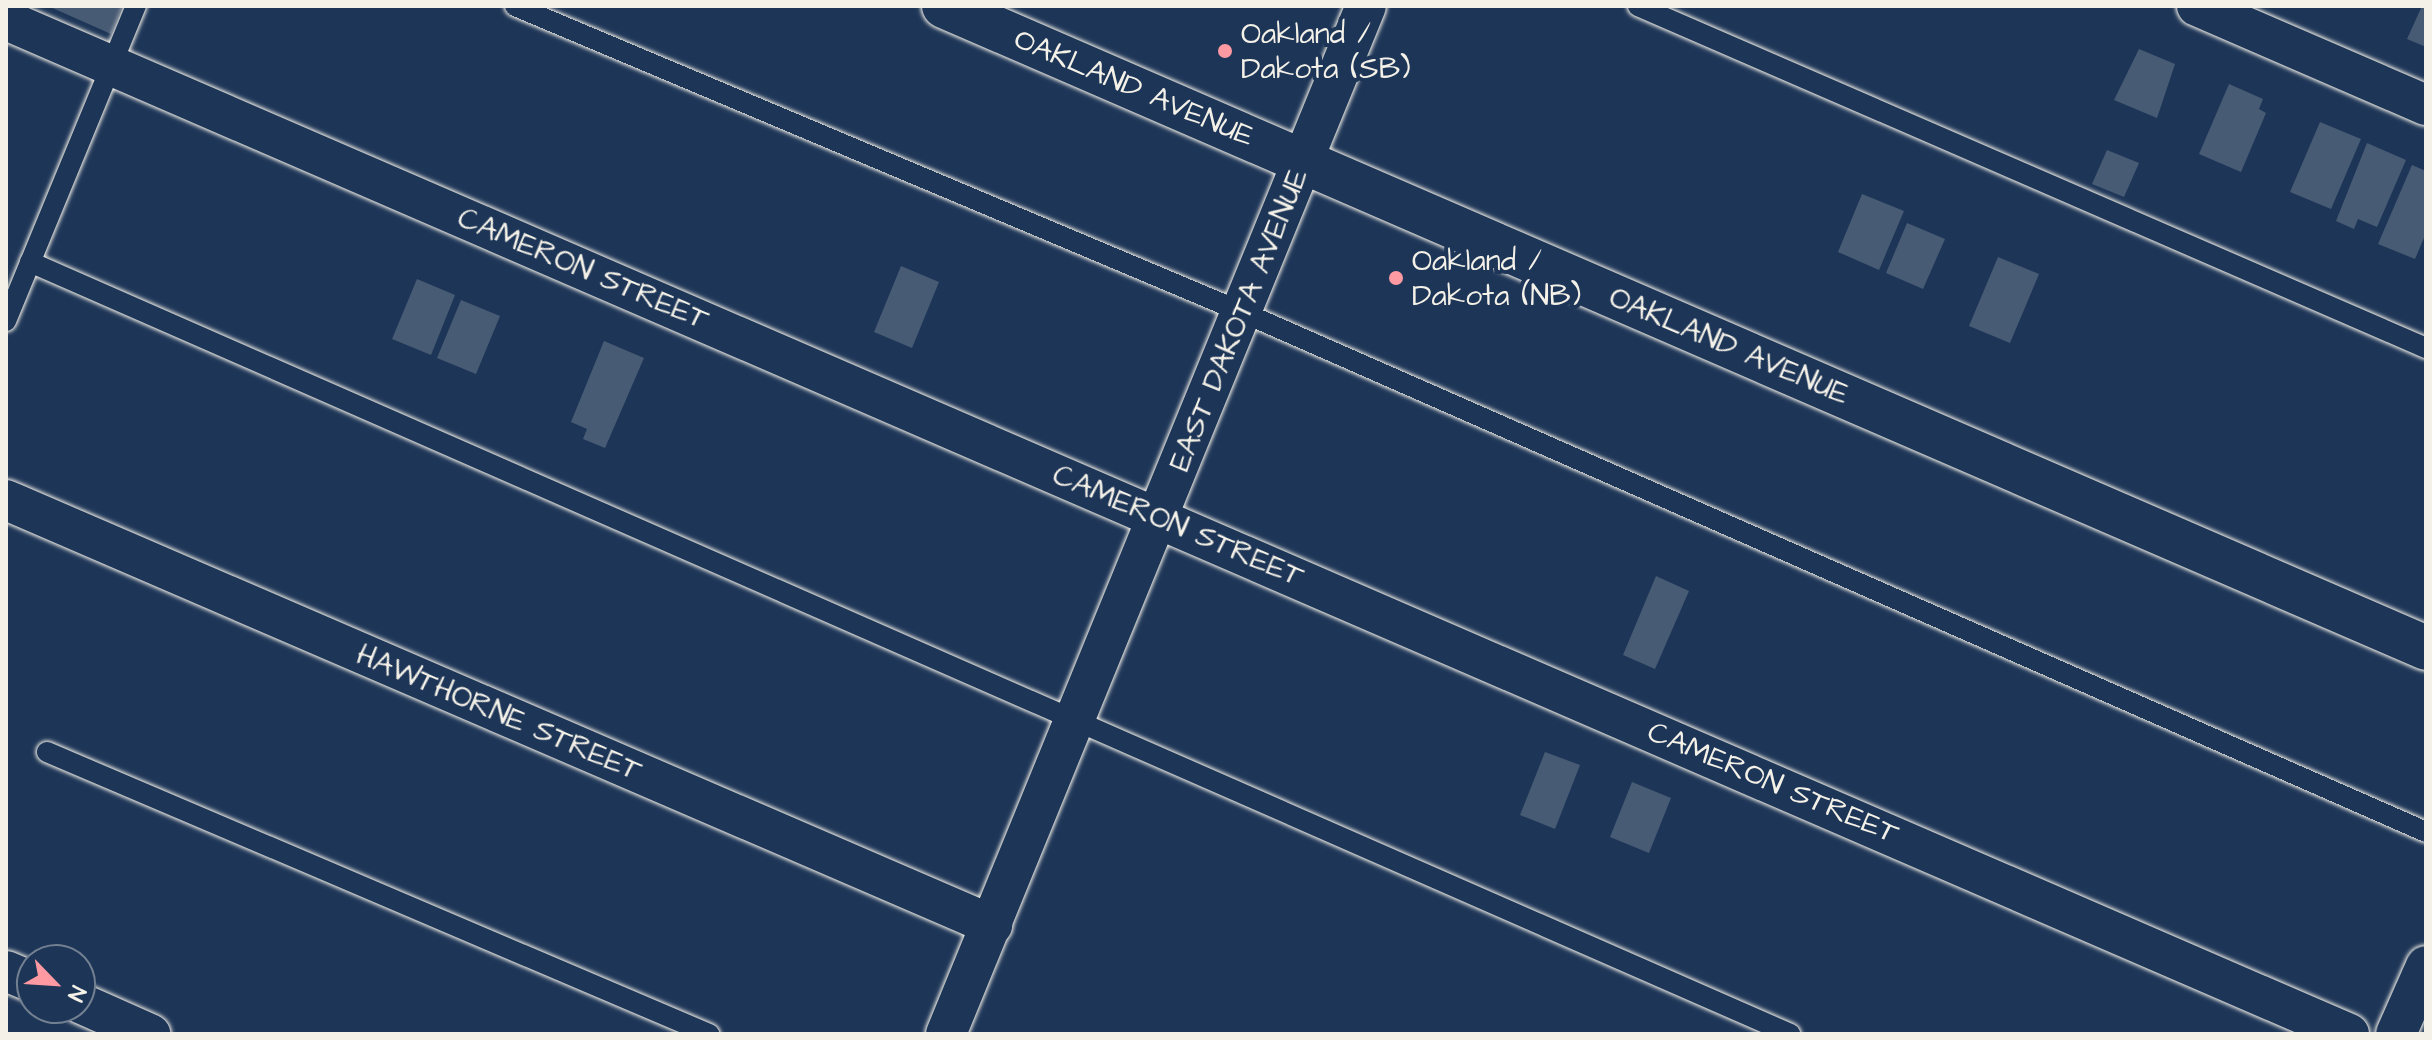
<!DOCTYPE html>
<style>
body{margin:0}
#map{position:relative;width:2432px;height:1040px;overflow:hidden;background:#1d3557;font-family:"Architects Daughter",sans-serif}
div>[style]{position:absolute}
.building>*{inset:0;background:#485b74}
.roads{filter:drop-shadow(0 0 2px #f4f1e8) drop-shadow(0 0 2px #f4f1e8)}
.lane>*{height:20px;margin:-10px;padding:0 10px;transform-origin:10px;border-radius:10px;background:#1d3557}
.street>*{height:40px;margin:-20px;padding:0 20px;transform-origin:20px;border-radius:20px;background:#1d3557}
.secondary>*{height:44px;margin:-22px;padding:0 22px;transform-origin:22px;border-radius:22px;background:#1d3557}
.dots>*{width:22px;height:22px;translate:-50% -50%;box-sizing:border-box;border:4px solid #1d3557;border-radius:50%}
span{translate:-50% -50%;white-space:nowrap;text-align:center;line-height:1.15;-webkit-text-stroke:8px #1d3557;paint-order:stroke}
.poi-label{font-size:30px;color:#f4f1e8}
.left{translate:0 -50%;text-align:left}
.street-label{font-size:30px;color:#f4f1e8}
.frame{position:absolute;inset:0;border:8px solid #f4f1e8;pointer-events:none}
.north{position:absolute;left:16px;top:944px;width:80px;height:80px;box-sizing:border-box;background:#1d3557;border:2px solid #738091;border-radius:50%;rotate:115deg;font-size:22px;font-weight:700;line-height:32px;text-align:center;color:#f4f1e8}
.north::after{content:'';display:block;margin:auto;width:28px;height:36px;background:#ff9aa2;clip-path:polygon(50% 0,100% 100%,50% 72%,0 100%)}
</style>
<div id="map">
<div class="building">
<i style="clip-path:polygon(48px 6px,122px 6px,111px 34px)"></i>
<i style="clip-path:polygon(2422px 6px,2426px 6px,2426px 47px,2407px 39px)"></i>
<i style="clip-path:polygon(2139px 49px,2175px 64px,2157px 118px,2114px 100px)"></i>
<i style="clip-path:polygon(2229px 84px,2263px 99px,2259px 109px,2266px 113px,2241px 172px,2199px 154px)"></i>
<i style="clip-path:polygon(2320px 122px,2361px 139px,2331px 209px,2290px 192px)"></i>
<i style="clip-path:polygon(2367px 143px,2406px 160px,2377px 227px,2358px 219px,2354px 229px,2336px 221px)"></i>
<i style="clip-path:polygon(2107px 150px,2139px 163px,2124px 197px,2092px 184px)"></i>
<i style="clip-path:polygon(2412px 165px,2426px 171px,2426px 233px,2415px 259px,2378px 244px)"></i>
<i style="clip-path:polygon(1862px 194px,1904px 211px,1879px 270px,1838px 252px)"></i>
<i style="clip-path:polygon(1907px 223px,1945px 239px,1923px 289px,1886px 273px)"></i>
<i style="clip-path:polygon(1998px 257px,2039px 274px,2010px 343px,1969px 326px)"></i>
<i style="clip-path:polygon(901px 266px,939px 282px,912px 348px,874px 332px)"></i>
<i style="clip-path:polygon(417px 279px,455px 295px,431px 355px,392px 339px)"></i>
<i style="clip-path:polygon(461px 300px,500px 316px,476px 374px,437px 358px)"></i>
<i style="clip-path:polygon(604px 341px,644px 358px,605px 448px,583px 439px,587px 429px,571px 422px)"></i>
<i style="clip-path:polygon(1656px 576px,1689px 591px,1655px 669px,1623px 655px)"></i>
<i style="clip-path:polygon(1545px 752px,1580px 765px,1555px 829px,1520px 815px)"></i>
<i style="clip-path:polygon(1632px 782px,1671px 798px,1649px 853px,1610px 837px)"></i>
</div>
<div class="roads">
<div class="lane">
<i style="left:515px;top:6px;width:789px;rotate:22.83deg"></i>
<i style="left:1242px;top:312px;width:1293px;rotate:23.71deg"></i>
<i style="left:1638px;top:6px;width:859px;rotate:23.46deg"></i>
<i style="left:30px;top:262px;width:1922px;rotate:23.68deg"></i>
<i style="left:6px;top:321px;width:341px;rotate:-67.6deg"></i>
<i style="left:47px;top:752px;width:720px;rotate:23.07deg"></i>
</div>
<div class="street">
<i style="left:2197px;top:6px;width:249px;rotate:23.4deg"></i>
<i style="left:6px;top:20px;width:2553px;rotate:23.4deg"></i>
<i style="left:6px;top:500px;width:1074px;rotate:23.32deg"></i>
<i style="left:6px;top:971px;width:28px;rotate:23deg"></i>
<i style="left:80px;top:1003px;width:77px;rotate:23.9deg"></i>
<i style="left:946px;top:1034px;width:1110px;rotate:-67.78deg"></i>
<i style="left:2396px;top:1034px;width:74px;rotate:-66.2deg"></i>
</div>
<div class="secondary">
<i style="left:944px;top:6px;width:1615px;rotate:23.42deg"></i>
</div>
</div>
<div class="dots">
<i style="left:1225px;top:51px;background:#ff9aa2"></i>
<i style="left:1396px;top:278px;background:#ff9aa2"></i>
</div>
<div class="poi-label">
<span class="left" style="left:1241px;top:51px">Oakland /<br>Dakota (SB)</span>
<span class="left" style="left:1412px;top:278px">Oakland /<br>Dakota (NB)</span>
</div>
<div class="street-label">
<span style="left:1134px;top:88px;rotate:23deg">OAKLAND AVENUE</span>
<span style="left:583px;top:269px;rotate:23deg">CAMERON STREET</span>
<span style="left:1239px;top:320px;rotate:-68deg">EAST DAKOTA AVENUE</span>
<span style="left:1729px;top:346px;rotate:23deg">OAKLAND AVENUE</span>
<span style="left:1178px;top:526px;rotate:23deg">CAMERON STREET</span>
<span style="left:499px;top:713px;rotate:23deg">HAWTHORNE STREET</span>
<span style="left:1773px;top:783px;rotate:23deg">CAMERON STREET</span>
</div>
<div class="frame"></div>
<div class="north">N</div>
</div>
